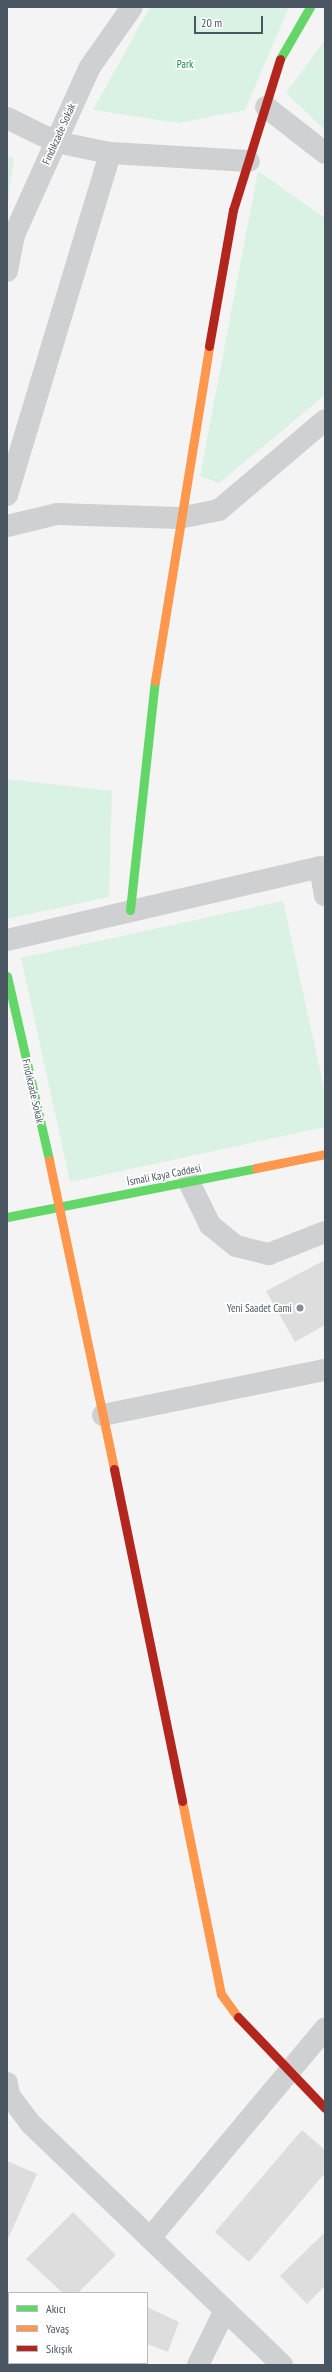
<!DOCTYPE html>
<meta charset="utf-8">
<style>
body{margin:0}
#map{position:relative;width:332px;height:2372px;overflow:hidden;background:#f4f4f4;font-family:"PT Sans Narrow",sans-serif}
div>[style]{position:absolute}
.green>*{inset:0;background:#d9f2e3}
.building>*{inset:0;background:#ddddde}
.street>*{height:22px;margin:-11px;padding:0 11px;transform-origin:11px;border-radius:11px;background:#ced0d2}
.fast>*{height:9px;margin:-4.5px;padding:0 4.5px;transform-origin:4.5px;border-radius:4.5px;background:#63d668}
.slow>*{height:9px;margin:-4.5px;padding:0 4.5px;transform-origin:4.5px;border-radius:4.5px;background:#ff974d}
.jam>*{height:9px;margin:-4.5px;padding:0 4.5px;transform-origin:4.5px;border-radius:4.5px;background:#b3261e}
.dots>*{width:11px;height:11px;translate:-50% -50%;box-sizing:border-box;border:2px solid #fff;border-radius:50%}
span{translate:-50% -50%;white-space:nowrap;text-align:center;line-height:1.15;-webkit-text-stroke:3.5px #fff;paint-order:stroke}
.park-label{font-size:11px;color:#17864f}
.street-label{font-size:11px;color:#4a5661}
.poi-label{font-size:11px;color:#4a5661}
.right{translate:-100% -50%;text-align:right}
.frame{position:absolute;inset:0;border:8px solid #4a5661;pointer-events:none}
.legend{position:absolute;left:8px;top:2292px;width:140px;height:72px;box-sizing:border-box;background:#fff;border:1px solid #b7bbc0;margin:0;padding:5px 7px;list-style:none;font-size:12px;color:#4a5661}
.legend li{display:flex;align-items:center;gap:8px;height:20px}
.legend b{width:20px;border:1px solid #b7bbc0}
.scale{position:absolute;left:194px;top:16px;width:69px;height:18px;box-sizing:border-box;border:2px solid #4a5661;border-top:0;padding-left:5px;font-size:12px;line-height:14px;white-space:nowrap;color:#4a5661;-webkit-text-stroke:3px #fff;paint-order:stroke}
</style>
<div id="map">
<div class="green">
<i style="clip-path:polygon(150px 7px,289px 7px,245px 110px,179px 123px,93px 110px)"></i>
<i style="clip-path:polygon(325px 40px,325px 130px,286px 93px)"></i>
<i style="clip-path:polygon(7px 157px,14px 157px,7px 209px)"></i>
<i style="clip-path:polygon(258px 171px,325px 218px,325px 395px,219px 483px,200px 476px)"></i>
<i style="clip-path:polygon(7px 779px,112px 791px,109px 897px,7px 919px)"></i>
<i style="clip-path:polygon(283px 901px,325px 1093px,325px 1127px,70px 1182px,21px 958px)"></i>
</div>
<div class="building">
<i style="clip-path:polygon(325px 1260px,325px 1325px,295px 1342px,266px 1291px)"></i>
<i style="clip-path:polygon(302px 2130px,325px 2150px,325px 2173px,249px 2262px,215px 2232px)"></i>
<i style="clip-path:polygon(7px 2161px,37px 2174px,7px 2241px)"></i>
<i style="clip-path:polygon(73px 2212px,116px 2255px,78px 2293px,63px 2293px,26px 2259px)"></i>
<i style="clip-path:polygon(325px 2232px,325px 2286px,307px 2304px,280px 2276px)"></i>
<i style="clip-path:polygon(147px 2307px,179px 2322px,168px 2352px,147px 2344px)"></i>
</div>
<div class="street">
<i style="left:266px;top:107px;width:75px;rotate:37.9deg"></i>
<i style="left:7px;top:118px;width:55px;rotate:26.1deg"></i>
<i style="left:56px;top:142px;width:55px;rotate:11.5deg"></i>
<i style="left:110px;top:153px;width:139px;rotate:3.3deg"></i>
<i style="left:7px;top:271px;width:37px;rotate:-79deg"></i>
<i style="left:14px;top:235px;width:184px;rotate:-65.7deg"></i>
<i style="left:90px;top:67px;width:73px;rotate:-55deg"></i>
<i style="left:7px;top:495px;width:357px;rotate:-73.2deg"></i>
<i style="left:7px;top:526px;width:51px;rotate:-13.5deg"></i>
<i style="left:57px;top:514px;width:122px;rotate:1.9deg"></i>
<i style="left:179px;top:518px;width:41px;rotate:-11.3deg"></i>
<i style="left:219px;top:510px;width:139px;rotate:-40.3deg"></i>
<i style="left:7px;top:940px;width:321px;rotate:-13.1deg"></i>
<i style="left:320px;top:867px;width:29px;rotate:80deg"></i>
<i style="left:189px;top:1182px;width:48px;rotate:64deg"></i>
<i style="left:210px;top:1225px;width:33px;rotate:39deg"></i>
<i style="left:236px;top:1246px;width:34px;rotate:14deg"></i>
<i style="left:269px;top:1254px;width:60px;rotate:-21.4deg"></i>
<i style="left:103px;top:1415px;width:227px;rotate:-11.5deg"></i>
<i style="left:7px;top:2083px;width:12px;rotate:81deg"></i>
<i style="left:9px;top:2095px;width:36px;rotate:53deg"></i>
<i style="left:31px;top:2124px;width:348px;rotate:43.8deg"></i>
<i style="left:150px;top:2238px;width:273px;rotate:-50.1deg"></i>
<i style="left:198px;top:2365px;width:61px;rotate:-63.9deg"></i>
</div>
<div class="fast">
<i style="left:280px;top:59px;width:60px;rotate:-60deg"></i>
<i style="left:130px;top:910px;width:230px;rotate:-83.8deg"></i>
<i style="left:7px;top:976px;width:189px;rotate:77.1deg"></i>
<i style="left:7px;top:1217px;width:254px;rotate:-11.1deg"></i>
</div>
<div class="slow">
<i style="left:155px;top:681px;width:339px;rotate:-80.8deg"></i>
<i style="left:49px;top:1160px;width:316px;rotate:78.1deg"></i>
<i style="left:256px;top:1168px;width:70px;rotate:-11.5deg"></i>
<i style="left:182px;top:1801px;width:197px;rotate:78.6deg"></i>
<i style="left:221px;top:1994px;width:29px;rotate:54deg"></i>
</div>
<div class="jam">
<i style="left:209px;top:346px;width:138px;rotate:-80deg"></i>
<i style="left:233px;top:210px;width:158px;rotate:-72.7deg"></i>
<i style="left:114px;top:1469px;width:339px;rotate:78.4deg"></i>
<i style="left:238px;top:2017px;width:126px;rotate:46.3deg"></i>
</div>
<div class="dots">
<i style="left:300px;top:1308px;background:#868d94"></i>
</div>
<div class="park-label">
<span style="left:185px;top:64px">Park</span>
</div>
<div class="street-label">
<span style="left:59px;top:134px;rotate:-66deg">Fındıkzade Sokak</span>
<span style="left:33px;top:1091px;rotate:77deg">Fındıkzade Sokak</span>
<span style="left:164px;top:1175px;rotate:-11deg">İsmali Kaya Caddesi</span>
</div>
<div class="poi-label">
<span class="right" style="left:292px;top:1308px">Yeni Saadet Cami</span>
</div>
<div class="frame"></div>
<ul class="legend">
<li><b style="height:5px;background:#63d668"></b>Akıcı</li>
<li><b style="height:5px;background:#ff974d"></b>Yavaş</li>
<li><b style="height:5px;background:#b3261e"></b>Sıkışık</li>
</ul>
<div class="scale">20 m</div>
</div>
